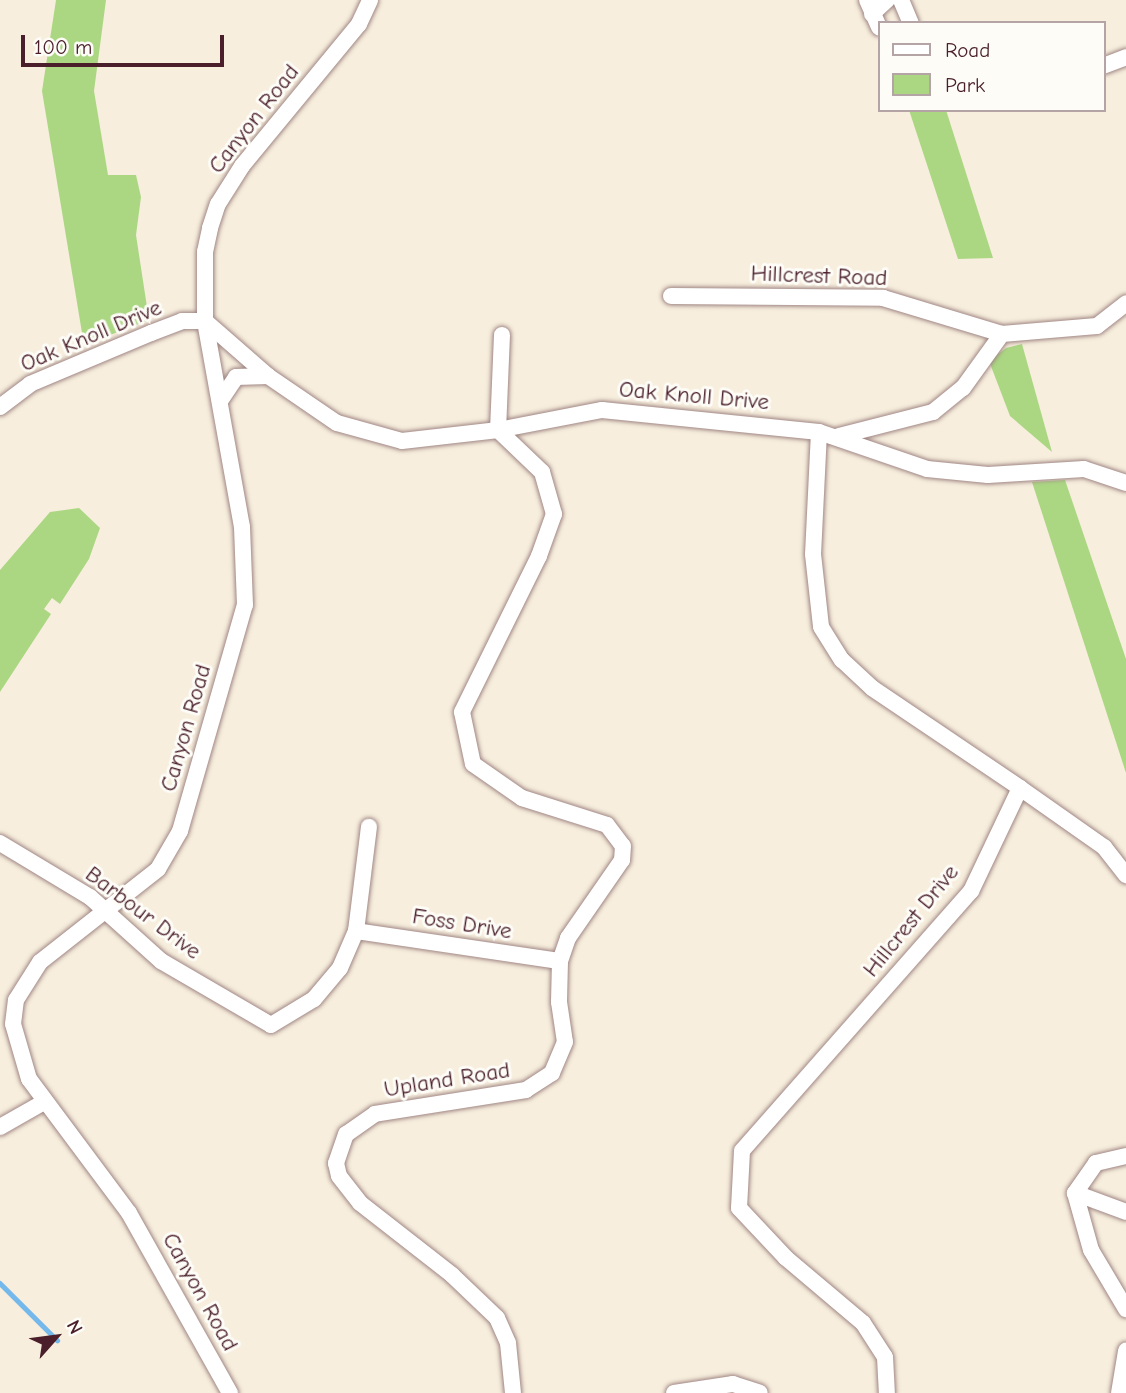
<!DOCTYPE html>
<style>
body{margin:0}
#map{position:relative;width:1126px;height:1393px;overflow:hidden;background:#f7eedd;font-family:"Comic Neue",sans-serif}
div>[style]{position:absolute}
.green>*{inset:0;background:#abd783}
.stream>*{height:4.5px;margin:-2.25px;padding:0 2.25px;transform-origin:2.25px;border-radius:2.25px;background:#75b8eb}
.roads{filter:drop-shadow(0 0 2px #a08684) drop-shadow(0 0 2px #a08684)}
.minor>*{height:16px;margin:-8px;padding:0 8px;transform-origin:8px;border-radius:8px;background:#fff}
span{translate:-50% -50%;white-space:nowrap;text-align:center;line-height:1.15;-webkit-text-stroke:6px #fdfcf7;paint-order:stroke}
.street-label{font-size:23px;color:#4a1f2b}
.legend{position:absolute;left:878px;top:21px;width:228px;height:91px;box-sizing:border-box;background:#fdfcf7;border:2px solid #b5a4a5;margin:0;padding:9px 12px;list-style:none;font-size:21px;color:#4a1f2b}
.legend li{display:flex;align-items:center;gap:14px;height:35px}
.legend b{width:35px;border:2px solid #b5a4a5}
.north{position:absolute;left:21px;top:1302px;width:70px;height:70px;-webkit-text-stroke:5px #fdfcf7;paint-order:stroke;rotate:62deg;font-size:19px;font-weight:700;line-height:28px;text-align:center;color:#4a1f2b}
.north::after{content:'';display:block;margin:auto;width:24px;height:32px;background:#4a1f2b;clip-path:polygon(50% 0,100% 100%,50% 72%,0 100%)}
.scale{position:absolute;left:21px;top:35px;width:203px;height:32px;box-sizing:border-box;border:4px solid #4a1f2b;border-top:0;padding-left:9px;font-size:21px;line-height:24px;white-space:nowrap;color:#4a1f2b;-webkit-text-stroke:5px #fdfcf7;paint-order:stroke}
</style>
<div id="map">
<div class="green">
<i style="clip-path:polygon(56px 0,106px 0,94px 91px,108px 175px,136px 175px,141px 197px,136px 235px,149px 320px,84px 345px,42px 91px)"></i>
<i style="clip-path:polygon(909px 110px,946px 110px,993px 258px,958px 259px)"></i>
<i style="clip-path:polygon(1022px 344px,1052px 452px,1010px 416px,989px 361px,1006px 348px)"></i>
<i style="clip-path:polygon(1065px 480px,1126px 659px,1126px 773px,1032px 482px)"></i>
<i style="clip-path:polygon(79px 508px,100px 528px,89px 559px,60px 604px,52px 598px,44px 609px,51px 614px,0 692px,0 570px,50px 512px)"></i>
</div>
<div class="stream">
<i style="left:0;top:1283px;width:81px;rotate:45deg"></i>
</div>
<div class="roads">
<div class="minor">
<i style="left:867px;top:0;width:30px;rotate:66deg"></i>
<i style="left:901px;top:0;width:25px;rotate:67deg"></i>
<i style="left:872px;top:14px;width:21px;rotate:-43deg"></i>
<i style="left:1103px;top:66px;width:25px;rotate:-21deg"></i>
<i style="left:671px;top:296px;width:212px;rotate:0.5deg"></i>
<i style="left:883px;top:298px;width:124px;rotate:16.8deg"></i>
<i style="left:502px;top:335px;width:95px;rotate:92.4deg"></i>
<i style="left:498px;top:430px;width:61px;rotate:43.7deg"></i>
<i style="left:542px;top:472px;width:44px;rotate:74.1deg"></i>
<i style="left:554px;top:514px;width:45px;rotate:109.7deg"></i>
<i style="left:539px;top:556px;width:174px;rotate:116.3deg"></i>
<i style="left:462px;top:712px;width:53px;rotate:78.1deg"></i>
<i style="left:473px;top:764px;width:60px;rotate:34.8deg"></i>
<i style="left:522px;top:798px;width:89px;rotate:17.6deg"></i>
<i style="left:607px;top:825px;width:26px;rotate:53deg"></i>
<i style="left:623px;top:846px;width:14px;rotate:94deg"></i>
<i style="left:622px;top:860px;width:95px;rotate:124.7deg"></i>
<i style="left:568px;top:938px;width:24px;rotate:109deg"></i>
<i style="left:560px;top:961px;width:41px;rotate:91.4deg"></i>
<i style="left:559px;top:1002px;width:40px;rotate:81.5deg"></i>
<i style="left:565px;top:1042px;width:34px;rotate:113deg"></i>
<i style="left:552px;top:1073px;width:31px;rotate:147deg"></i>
<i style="left:526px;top:1090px;width:153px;rotate:171deg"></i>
<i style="left:375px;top:1114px;width:35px;rotate:145deg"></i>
<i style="left:346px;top:1134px;width:31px;rotate:109deg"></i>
<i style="left:336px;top:1163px;width:13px;rotate:77deg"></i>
<i style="left:339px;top:1176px;width:34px;rotate:52deg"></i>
<i style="left:360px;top:1203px;width:117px;rotate:38deg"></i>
<i style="left:452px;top:1275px;width:62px;rotate:43.7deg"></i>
<i style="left:497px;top:1318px;width:27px;rotate:66deg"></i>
<i style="left:508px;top:1343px;width:50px;rotate:84.3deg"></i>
<i style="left:220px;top:401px;width:29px;rotate:-56deg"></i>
<i style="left:236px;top:377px;width:32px;rotate:-2deg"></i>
<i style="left:0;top:407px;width:38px;rotate:-37deg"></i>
<i style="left:30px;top:384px;width:131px;rotate:-22.9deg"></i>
<i style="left:151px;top:333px;width:33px;rotate:-21deg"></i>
<i style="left:182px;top:321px;width:23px"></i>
<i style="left:205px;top:321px;width:84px;rotate:41.1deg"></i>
<i style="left:268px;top:376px;width:83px;rotate:34.3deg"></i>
<i style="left:337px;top:423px;width:67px;rotate:15.5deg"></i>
<i style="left:402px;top:441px;width:97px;rotate:-6.5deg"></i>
<i style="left:498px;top:430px;width:106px;rotate:-10.9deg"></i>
<i style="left:602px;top:410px;width:218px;rotate:5.8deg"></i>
<i style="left:819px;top:432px;width:114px;rotate:18.9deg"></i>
<i style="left:927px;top:469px;width:61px;rotate:5.6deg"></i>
<i style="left:988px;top:475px;width:96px;rotate:-3.6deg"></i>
<i style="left:1084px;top:469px;width:44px;rotate:18.4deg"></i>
<i style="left:819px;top:432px;width:122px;rotate:92.8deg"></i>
<i style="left:813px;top:554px;width:73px;rotate:83.7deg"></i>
<i style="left:821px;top:627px;width:39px;rotate:58deg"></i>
<i style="left:842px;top:660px;width:41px;rotate:43deg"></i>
<i style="left:872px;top:688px;width:179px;rotate:34deg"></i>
<i style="left:1020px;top:788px;width:114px;rotate:115.4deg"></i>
<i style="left:971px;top:891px;width:346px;rotate:131.4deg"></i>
<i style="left:742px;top:1151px;width:57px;rotate:93deg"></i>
<i style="left:739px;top:1208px;width:69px;rotate:46.8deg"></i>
<i style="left:786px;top:1258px;width:101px;rotate:40.2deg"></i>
<i style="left:863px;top:1323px;width:40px;rotate:57.1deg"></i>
<i style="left:885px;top:1357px;width:36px;rotate:87deg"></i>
<i style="left:839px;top:436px;width:97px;rotate:-14.3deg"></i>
<i style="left:933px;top:412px;width:38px;rotate:-39deg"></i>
<i style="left:963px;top:388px;width:67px;rotate:-54.2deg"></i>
<i style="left:1002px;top:334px;width:95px;rotate:-4.8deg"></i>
<i style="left:1097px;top:326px;width:37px;rotate:-38deg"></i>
<i style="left:1020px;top:788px;width:103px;rotate:35.1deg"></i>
<i style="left:1104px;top:847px;width:36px;rotate:52deg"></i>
<i style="left:0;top:843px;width:105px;rotate:31deg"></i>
<i style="left:90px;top:897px;width:96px;rotate:42deg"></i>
<i style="left:161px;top:961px;width:127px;rotate:30.2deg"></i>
<i style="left:271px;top:1025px;width:50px;rotate:-31.2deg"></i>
<i style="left:314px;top:999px;width:40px;rotate:-50deg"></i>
<i style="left:340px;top:968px;width:40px;rotate:-66.6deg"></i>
<i style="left:356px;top:931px;width:105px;rotate:-82.9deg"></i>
<i style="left:356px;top:931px;width:206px;rotate:8.4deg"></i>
<i style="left:0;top:1127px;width:51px;rotate:-29.6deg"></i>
<i style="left:1126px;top:1156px;width:31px;rotate:167deg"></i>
<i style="left:1096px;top:1163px;width:37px;rotate:125deg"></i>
<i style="left:1075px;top:1193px;width:59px;rotate:74.3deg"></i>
<i style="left:1091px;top:1250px;width:69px;rotate:59.3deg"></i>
<i style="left:1075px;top:1193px;width:54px;rotate:20.4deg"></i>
<i style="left:230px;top:1393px;width:206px;rotate:-119.3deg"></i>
<i style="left:129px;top:1213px;width:167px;rotate:-126.7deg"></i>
<i style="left:29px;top:1079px;width:57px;rotate:-106.2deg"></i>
<i style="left:13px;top:1024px;width:24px;rotate:-83deg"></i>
<i style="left:16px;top:1000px;width:45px;rotate:-57.7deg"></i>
<i style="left:40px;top:962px;width:150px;rotate:-38.2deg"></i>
<i style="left:158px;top:869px;width:44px;rotate:-59.9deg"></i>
<i style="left:180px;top:831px;width:235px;rotate:-74deg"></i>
<i style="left:245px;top:605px;width:78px;rotate:-92.2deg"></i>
<i style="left:242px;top:527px;width:209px;rotate:-100.2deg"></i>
<i style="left:205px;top:321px;width:69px;rotate:-90deg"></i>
<i style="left:205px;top:252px;width:25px;rotate:-78deg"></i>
<i style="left:210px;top:228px;width:25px;rotate:-72deg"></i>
<i style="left:218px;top:204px;width:45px;rotate:-57.7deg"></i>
<i style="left:242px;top:166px;width:184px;rotate:-50.5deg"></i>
<i style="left:359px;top:24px;width:26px;rotate:-65deg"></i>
<i style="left:674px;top:1393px;width:60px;rotate:-8.7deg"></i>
<i style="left:733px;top:1384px;width:28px;rotate:18deg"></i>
<i style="left:1119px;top:1393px;width:43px;rotate:-80.5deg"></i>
</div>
</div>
<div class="street-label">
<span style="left:254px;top:119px;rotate:-52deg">Canyon Road</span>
<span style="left:819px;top:276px;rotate:2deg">Hillcrest Road</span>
<span style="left:91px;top:336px;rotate:-23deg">Oak Knoll Drive</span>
<span style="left:694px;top:396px;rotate:5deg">Oak Knoll Drive</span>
<span style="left:186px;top:728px;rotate:-74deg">Canyon Road</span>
<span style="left:143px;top:913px;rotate:37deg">Barbour Drive</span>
<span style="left:911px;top:921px;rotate:-51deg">Hillcrest Drive</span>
<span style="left:462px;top:924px;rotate:9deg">Foss Drive</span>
<span style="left:447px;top:1080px;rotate:-9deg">Upland Road</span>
<span style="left:200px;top:1292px;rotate:61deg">Canyon Road</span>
</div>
<ul class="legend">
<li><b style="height:9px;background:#fff"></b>Road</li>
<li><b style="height:19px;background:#abd783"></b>Park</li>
</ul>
<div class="north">N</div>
<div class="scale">100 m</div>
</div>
